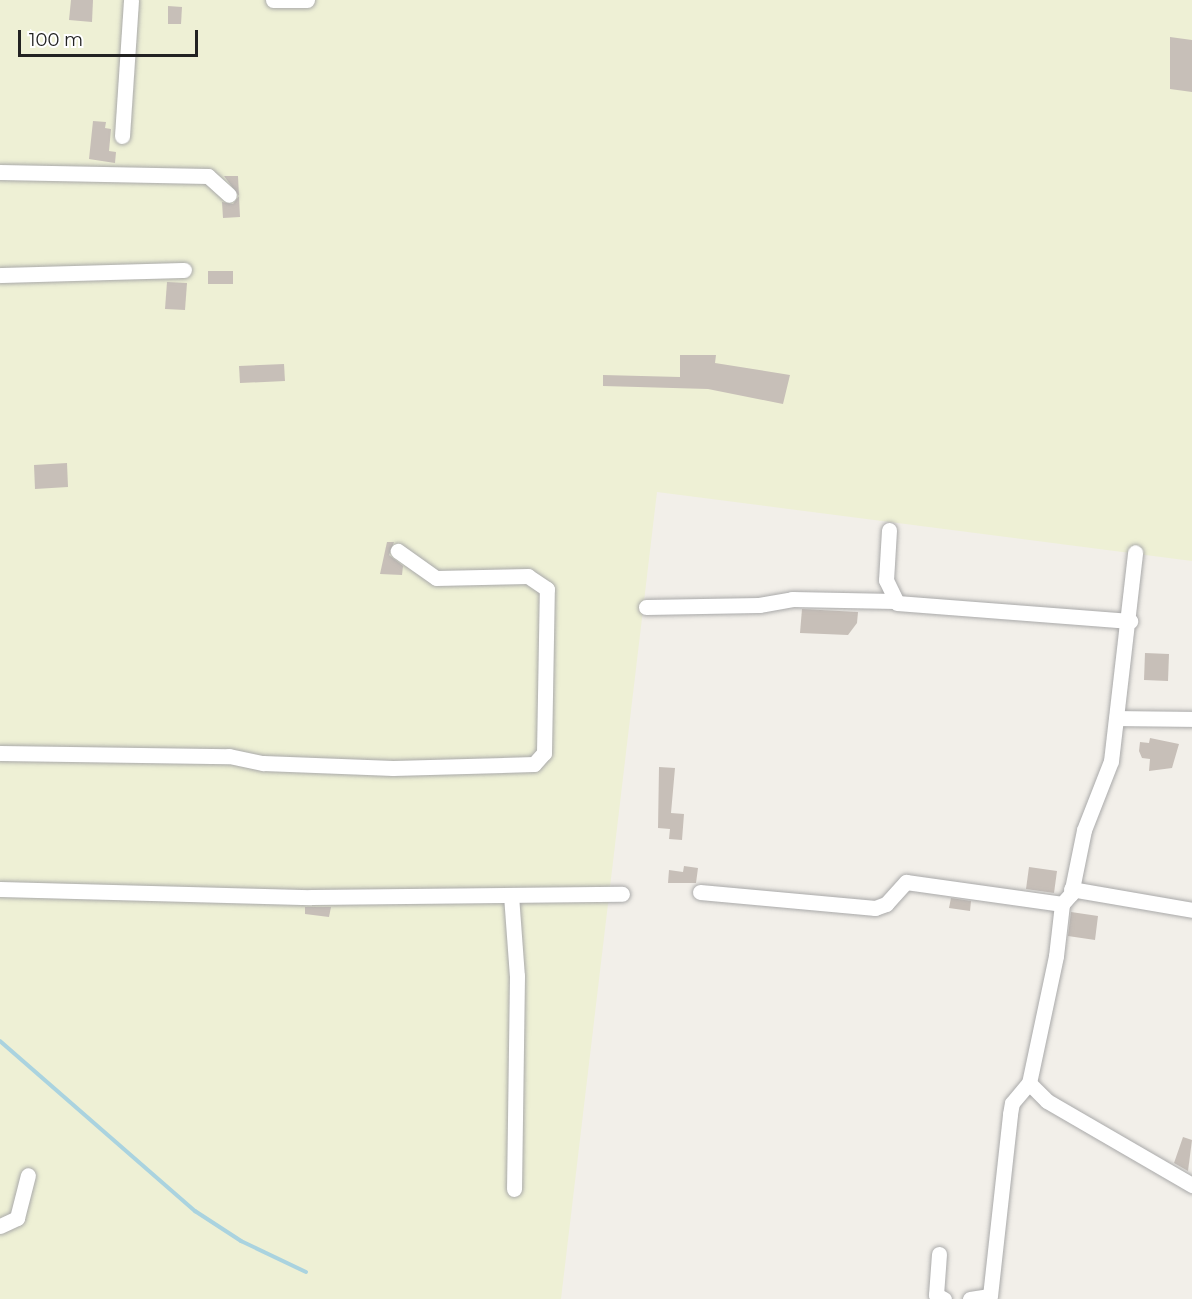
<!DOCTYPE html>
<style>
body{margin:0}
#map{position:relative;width:1192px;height:1299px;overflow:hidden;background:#f2efe9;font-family:Montserrat,sans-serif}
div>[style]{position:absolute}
.farmland>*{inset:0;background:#eef0d5}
.stream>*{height:4px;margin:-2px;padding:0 2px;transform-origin:2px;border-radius:2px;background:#aad3df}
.building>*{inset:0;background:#c7bfb8}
.roads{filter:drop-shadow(0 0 2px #a9a9a9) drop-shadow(0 0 2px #a9a9a9)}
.minor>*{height:15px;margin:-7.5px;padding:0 7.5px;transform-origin:7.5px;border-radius:7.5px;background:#fff}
span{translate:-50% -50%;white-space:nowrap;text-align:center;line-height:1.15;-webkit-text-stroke:4.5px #fff;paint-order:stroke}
.scale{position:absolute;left:18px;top:30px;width:180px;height:27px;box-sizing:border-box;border:3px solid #222;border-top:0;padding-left:8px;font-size:18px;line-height:21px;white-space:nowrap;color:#222;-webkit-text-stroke:4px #fff;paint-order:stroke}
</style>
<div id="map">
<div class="farmland">
<i style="clip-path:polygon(0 0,1192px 0,1192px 561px,657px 492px,561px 1299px,0 1299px)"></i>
</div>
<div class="stream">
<i style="left:0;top:1041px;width:259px;rotate:41.1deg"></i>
<i style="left:195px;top:1211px;width:55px;rotate:33.1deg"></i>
<i style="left:241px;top:1241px;width:72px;rotate:25.5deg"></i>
</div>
<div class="building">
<i style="clip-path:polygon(71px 0,93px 0,92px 22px,69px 20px)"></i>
<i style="clip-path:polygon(168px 6px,182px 7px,181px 24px,168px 24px)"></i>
<i style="clip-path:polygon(1170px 37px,1192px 40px,1192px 92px,1170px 89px)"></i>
<i style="clip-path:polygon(93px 121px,106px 122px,105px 128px,111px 129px,109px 151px,116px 152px,115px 163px,89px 159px)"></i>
<i style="clip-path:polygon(238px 176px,240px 217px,223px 218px,222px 202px,233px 204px,239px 196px,224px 176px)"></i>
<i style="clip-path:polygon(208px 271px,233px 271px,233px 284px,208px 284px)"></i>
<i style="clip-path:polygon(167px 282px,187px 283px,185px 310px,165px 309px)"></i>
<i style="clip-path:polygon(680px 355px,716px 355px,715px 363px,790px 375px,783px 404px,708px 389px,603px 386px,603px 375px,680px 377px)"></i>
<i style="clip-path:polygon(284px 364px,285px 381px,240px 383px,239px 366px)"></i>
<i style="clip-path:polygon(67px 463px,68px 487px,35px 489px,34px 465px)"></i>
<i style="clip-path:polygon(387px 542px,394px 542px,389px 555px,403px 566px,402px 575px,380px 574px)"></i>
<i style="clip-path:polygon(802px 609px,858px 612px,857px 623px,848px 635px,800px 633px)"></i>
<i style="clip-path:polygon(1145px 653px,1169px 654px,1168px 681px,1144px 680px)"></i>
<i style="clip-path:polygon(1150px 738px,1179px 744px,1172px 768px,1149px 771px,1150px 759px,1142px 758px,1139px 751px,1140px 742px,1149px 743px)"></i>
<i style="clip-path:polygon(659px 767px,675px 768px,671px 813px,684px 814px,682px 840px,669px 839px,670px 829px,658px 828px)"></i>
<i style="clip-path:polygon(684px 866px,698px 868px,696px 883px,668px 883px,669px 870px,683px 872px)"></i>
<i style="clip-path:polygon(1029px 867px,1057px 871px,1054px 893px,1026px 889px)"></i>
<i style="clip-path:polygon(951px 898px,971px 901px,970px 911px,949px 908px)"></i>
<i style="clip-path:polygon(305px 907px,331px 907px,329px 917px,305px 914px)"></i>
<i style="clip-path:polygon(1071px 912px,1098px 916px,1095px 940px,1068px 936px)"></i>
<i style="clip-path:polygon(1183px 1137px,1192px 1140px,1188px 1171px,1174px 1163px)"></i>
</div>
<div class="roads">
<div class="minor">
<i style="left:273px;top:0;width:34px"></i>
<i style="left:122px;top:136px;width:136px;rotate:-86.2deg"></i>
<i style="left:0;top:172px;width:208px;rotate:1.1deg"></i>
<i style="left:208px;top:176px;width:28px;rotate:42deg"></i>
<i style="left:0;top:275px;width:184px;rotate:-1.6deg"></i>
<i style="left:889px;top:530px;width:50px;rotate:93.4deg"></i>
<i style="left:886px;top:580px;width:25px;rotate:64deg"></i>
<i style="left:897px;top:603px;width:234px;rotate:4.4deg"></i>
<i style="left:646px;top:607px;width:113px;rotate:-1deg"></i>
<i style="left:759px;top:605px;width:34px;rotate:-10deg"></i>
<i style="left:792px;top:599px;width:103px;rotate:1.1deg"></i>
<i style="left:1119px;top:718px;width:73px;rotate:0.8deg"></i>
<i style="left:0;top:753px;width:229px;rotate:0.8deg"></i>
<i style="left:229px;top:756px;width:35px;rotate:12deg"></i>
<i style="left:263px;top:763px;width:130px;rotate:2.2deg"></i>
<i style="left:393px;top:768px;width:141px;rotate:-1.6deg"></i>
<i style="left:534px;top:764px;width:15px;rotate:-48deg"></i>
<i style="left:544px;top:753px;width:164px;rotate:-89deg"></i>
<i style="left:547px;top:589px;width:23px;rotate:-146deg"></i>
<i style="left:528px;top:576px;width:92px;rotate:178.8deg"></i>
<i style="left:436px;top:578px;width:47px;rotate:-144.6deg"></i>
<i style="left:0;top:889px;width:311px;rotate:1.5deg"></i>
<i style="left:311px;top:897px;width:311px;rotate:-0.6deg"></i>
<i style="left:1071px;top:889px;width:123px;rotate:9.8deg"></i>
<i style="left:700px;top:892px;width:176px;rotate:5.2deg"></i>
<i style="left:875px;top:908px;width:12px;rotate:-20deg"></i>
<i style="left:886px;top:904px;width:30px;rotate:-48deg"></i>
<i style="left:906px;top:882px;width:158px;rotate:8deg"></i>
<i style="left:1062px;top:904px;width:13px;rotate:-48deg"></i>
<i style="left:1071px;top:894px;width:65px;rotate:-78.5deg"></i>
<i style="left:1084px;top:830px;width:74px;rotate:-68.6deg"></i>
<i style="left:1111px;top:761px;width:210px;rotate:-83.4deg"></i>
<i style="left:511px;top:895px;width:81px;rotate:85.8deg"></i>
<i style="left:517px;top:976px;width:213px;rotate:90.8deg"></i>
<i style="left:1029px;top:1083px;width:25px;rotate:45deg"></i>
<i style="left:1047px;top:1101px;width:168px;rotate:30.1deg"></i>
<i style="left:0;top:1226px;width:19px;rotate:-25deg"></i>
<i style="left:17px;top:1218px;width:44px;rotate:-75.7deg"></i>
<i style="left:939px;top:1254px;width:41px;rotate:94.2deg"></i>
<i style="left:936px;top:1295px;width:9px;rotate:27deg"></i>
<i style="left:970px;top:1299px;width:20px;rotate:-9deg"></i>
<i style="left:990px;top:1296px;width:183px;rotate:-83.7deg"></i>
<i style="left:1010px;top:1114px;width:11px;rotate:-80deg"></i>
<i style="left:1012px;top:1103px;width:26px;rotate:-50deg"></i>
<i style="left:1029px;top:1083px;width:130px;rotate:-78deg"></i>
<i style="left:1056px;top:956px;width:52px;rotate:-83.4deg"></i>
</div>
</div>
<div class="scale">100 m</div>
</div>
